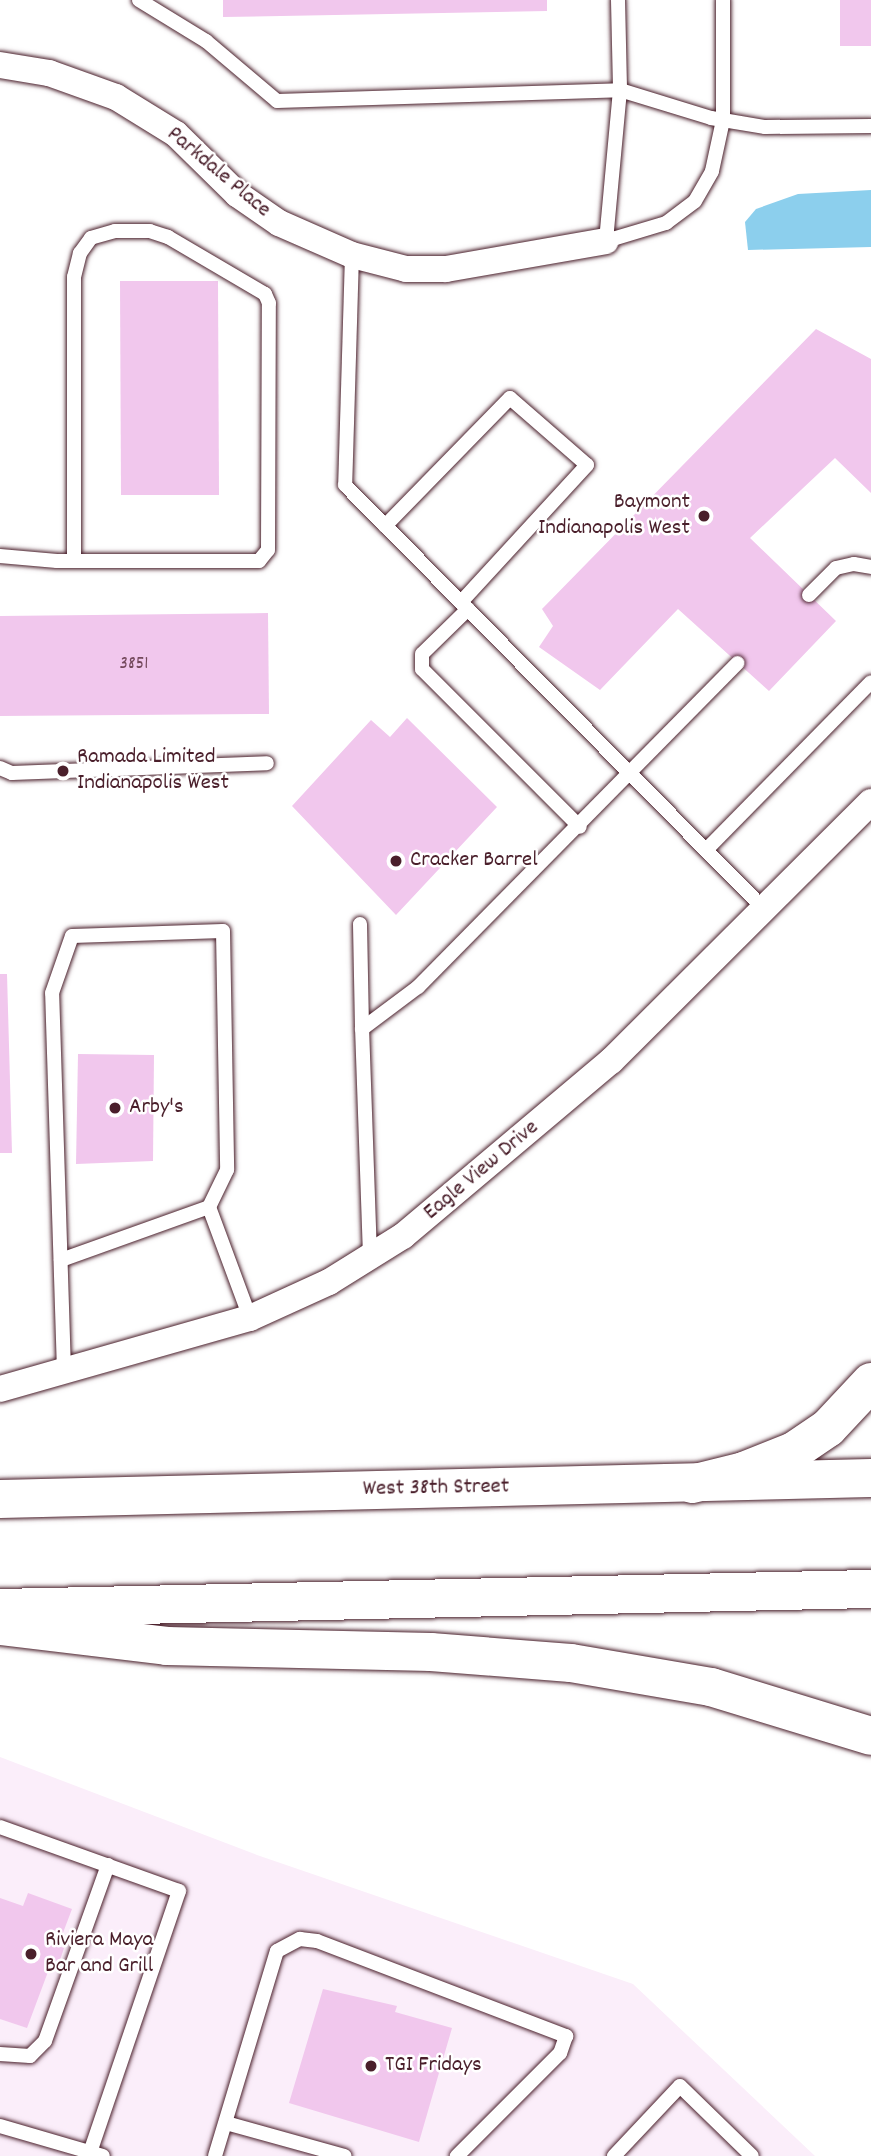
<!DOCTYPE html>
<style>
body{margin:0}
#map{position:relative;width:871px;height:2156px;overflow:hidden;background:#fff;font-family:Dekko,sans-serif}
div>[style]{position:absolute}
.built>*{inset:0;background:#fbeefa}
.water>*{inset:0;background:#8ccfed}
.building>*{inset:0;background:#f1c7ed}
.roads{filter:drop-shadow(0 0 2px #4a1f2b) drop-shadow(0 0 2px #4a1f2b)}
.service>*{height:14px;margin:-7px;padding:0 7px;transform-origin:7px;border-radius:7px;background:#fff}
.minor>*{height:26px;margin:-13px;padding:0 13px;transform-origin:13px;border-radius:13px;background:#fff}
.secondary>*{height:38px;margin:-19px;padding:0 19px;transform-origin:19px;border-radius:19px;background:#fff}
.motorway>*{height:38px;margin:-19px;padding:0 19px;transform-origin:19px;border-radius:19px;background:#fff}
.dots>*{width:19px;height:19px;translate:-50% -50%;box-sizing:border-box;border:4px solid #fff;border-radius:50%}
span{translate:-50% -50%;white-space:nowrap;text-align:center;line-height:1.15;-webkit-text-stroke:5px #fff;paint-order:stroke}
.number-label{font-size:19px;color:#74495c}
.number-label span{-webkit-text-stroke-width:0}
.street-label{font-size:23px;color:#4a1f2b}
.poi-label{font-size:23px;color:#4a1f2b}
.right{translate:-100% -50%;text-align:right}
.left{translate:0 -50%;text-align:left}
</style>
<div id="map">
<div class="built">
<i style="clip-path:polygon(0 1757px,257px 1855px,633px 1984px,815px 2156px,0 2156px)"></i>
</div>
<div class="water">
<i style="clip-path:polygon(871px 190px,871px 247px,748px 250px,745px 222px,756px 209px,798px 194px)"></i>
</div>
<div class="building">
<i style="clip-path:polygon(223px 0,547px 0,547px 11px,223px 17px)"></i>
<i style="clip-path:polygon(840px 0,871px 0,871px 46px,840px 46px)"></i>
<i style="clip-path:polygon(120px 281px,218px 281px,219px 495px,121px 495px)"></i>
<i style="clip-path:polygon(816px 329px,871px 359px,871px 493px,835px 458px,750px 538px,836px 621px,769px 691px,678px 609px,600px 690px,539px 647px,553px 626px,542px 609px)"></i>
<i style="clip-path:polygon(268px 613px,269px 714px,0 716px,0 616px)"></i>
<i style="clip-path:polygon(407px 718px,497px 807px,396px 915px,292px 806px,371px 720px,390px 737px)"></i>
<i style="clip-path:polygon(0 974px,7px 974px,12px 1153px,0 1153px)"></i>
<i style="clip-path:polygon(78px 1054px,154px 1055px,153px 1161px,76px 1164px)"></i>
<i style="clip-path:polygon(28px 1893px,72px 1909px,58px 1946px,64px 1948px,59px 1963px,52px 1961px,27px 2028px,0 2019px,0 1898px,23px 1906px)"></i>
<i style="clip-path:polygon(323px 1989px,397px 2006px,395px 2012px,452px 2028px,419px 2142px,289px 2103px)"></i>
</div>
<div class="roads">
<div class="service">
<i style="left:139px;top:0;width:79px;rotate:31.5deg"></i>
<i style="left:206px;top:41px;width:93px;rotate:40.2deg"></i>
<i style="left:277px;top:101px;width:343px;rotate:-1.8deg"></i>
<i style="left:620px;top:90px;width:95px;rotate:17.1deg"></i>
<i style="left:711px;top:118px;width:55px;rotate:9.5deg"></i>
<i style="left:765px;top:127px;width:106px;rotate:-0.5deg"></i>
<i style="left:618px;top:0;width:90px;rotate:88.7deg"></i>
<i style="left:620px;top:90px;width:152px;rotate:95.3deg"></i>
<i style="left:606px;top:241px;width:63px;rotate:-16.7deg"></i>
<i style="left:666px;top:223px;width:36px;rotate:-37deg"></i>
<i style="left:695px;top:201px;width:34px;rotate:-60deg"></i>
<i style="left:712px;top:171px;width:52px;rotate:-77.8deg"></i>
<i style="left:723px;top:120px;width:120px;rotate:-90deg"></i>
<i style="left:352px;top:255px;width:230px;rotate:91.7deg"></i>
<i style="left:345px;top:485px;width:598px;rotate:45.34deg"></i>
<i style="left:385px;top:526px;width:179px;rotate:-45.7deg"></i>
<i style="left:510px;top:398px;width:102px;rotate:41deg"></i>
<i style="left:587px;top:465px;width:186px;rotate:132.6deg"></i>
<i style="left:0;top:556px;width:57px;rotate:5deg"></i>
<i style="left:57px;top:561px;width:202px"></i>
<i style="left:259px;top:561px;width:14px;rotate:-51deg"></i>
<i style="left:268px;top:550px;width:247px;rotate:-89.8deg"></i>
<i style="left:269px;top:303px;width:10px;rotate:-114deg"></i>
<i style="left:265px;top:294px;width:113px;rotate:-149.6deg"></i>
<i style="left:168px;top:237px;width:19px;rotate:-162deg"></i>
<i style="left:150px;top:231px;width:35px;rotate:180deg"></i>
<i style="left:115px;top:231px;width:25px;rotate:164deg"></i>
<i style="left:91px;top:238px;width:19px;rotate:126deg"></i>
<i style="left:80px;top:253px;width:25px;rotate:104deg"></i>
<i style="left:74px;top:277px;width:284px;rotate:90deg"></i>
<i style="left:809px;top:595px;width:38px;rotate:-45deg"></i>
<i style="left:836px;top:568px;width:18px;rotate:-13deg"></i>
<i style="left:854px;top:564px;width:17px;rotate:10deg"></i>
<i style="left:468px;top:609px;width:64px;rotate:135.6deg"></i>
<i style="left:422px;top:654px;width:15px;rotate:90deg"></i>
<i style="left:422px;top:669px;width:223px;rotate:45deg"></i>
<i style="left:0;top:768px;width:13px;rotate:23deg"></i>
<i style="left:12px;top:773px;width:255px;rotate:-2.2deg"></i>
<i style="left:706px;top:850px;width:235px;rotate:-45.5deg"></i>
<i style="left:360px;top:924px;width:105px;rotate:88.9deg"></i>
<i style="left:370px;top:1256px;width:227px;rotate:-92deg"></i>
<i style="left:362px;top:1029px;width:70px;rotate:-36.9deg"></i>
<i style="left:418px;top:987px;width:455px;rotate:-45.4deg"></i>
<i style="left:61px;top:1260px;width:157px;rotate:-19.7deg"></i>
<i style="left:64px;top:1371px;width:378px;rotate:-91.8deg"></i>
<i style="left:52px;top:993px;width:60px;rotate:-70.7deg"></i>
<i style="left:72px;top:936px;width:151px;rotate:-1.9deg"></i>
<i style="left:223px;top:931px;width:239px;rotate:89deg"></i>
<i style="left:227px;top:1170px;width:41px;rotate:115.9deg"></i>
<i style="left:209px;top:1207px;width:118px;rotate:69.7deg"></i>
<i style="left:0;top:1827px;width:190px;rotate:19.7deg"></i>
<i style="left:179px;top:1891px;width:276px;rotate:108.8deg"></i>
<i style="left:0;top:2054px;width:30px;rotate:4deg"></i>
<i style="left:30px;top:2056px;width:21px;rotate:-45deg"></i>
<i style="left:45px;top:2041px;width:187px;rotate:-70.3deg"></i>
<i style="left:226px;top:2123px;width:123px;rotate:15.5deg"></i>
<i style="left:0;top:2126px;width:107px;rotate:16.2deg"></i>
<i style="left:215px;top:2156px;width:214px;rotate:-73.2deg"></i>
<i style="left:277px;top:1951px;width:26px;rotate:-28deg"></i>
<i style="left:300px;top:1939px;width:17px;rotate:7deg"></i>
<i style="left:317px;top:1941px;width:267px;rotate:20.9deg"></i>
<i style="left:566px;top:2036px;width:18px;rotate:109deg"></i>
<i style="left:560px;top:2053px;width:146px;rotate:135deg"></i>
<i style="left:614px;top:2156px;width:96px;rotate:-46.7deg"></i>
<i style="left:680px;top:2086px;width:100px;rotate:44.2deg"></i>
</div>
<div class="minor">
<i style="left:0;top:65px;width:50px;rotate:9.3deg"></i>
<i style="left:49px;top:73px;width:71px;rotate:19.7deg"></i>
<i style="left:116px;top:97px;width:70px;rotate:31.7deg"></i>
<i style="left:176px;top:134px;width:86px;rotate:44.5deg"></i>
<i style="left:237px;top:194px;width:51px;rotate:34.6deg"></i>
<i style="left:279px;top:223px;width:80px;rotate:23.7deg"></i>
<i style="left:352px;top:255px;width:56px;rotate:14.5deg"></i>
<i style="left:406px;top:269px;width:40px"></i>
<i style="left:446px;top:269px;width:162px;rotate:-9.9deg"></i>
<i style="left:0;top:1389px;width:260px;rotate:-15.9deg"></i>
<i style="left:250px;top:1318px;width:87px;rotate:-24.5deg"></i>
<i style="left:329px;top:1282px;width:87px;rotate:-31.9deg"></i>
<i style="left:403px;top:1236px;width:272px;rotate:-40.1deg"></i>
<i style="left:611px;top:1061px;width:367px;rotate:-44.9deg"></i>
</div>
<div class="secondary">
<i style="left:0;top:1499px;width:871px;rotate:-1.38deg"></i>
<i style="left:0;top:1608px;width:871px;rotate:-1.25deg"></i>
</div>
<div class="motorway">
<i style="left:692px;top:1484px;width:54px;rotate:-14deg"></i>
<i style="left:744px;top:1471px;width:54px;rotate:-21.8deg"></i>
<i style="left:794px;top:1451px;width:41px;rotate:-34.1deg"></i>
<i style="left:828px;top:1428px;width:63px;rotate:-46.9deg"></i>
<i style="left:0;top:1626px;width:168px;rotate:6.8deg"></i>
<i style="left:167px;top:1646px;width:264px;rotate:1.3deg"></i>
<i style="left:431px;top:1652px;width:140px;rotate:4.5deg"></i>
<i style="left:571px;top:1663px;width:142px;rotate:9.7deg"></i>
<i style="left:711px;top:1687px;width:167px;rotate:17deg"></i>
</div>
</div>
<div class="dots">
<i style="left:704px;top:516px;background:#4a1f2b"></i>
<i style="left:63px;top:771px;background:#4a1f2b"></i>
<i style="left:396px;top:861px;background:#4a1f2b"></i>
<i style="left:115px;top:1108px;background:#4a1f2b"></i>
<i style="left:31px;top:1954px;background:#4a1f2b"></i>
<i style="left:371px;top:2066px;background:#4a1f2b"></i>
</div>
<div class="number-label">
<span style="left:134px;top:665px">3851</span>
</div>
<div class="street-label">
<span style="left:218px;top:173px;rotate:40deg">Parkdale Place</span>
<span style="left:482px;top:1171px;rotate:-40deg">Eagle View Drive</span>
<span style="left:436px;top:1489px;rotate:-1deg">West 38th Street</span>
</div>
<div class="poi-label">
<span class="right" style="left:690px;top:516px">Baymont<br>Indianapolis West</span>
<span class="left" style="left:77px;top:771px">Ramada Limited<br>Indianapolis West</span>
<span class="left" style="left:410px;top:861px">Cracker Barrel</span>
<span class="left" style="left:129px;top:1108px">Arby's</span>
<span class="left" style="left:45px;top:1954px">Riviera Maya<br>Bar and Grill</span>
<span class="left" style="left:385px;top:2066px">TGI Fridays</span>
</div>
</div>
